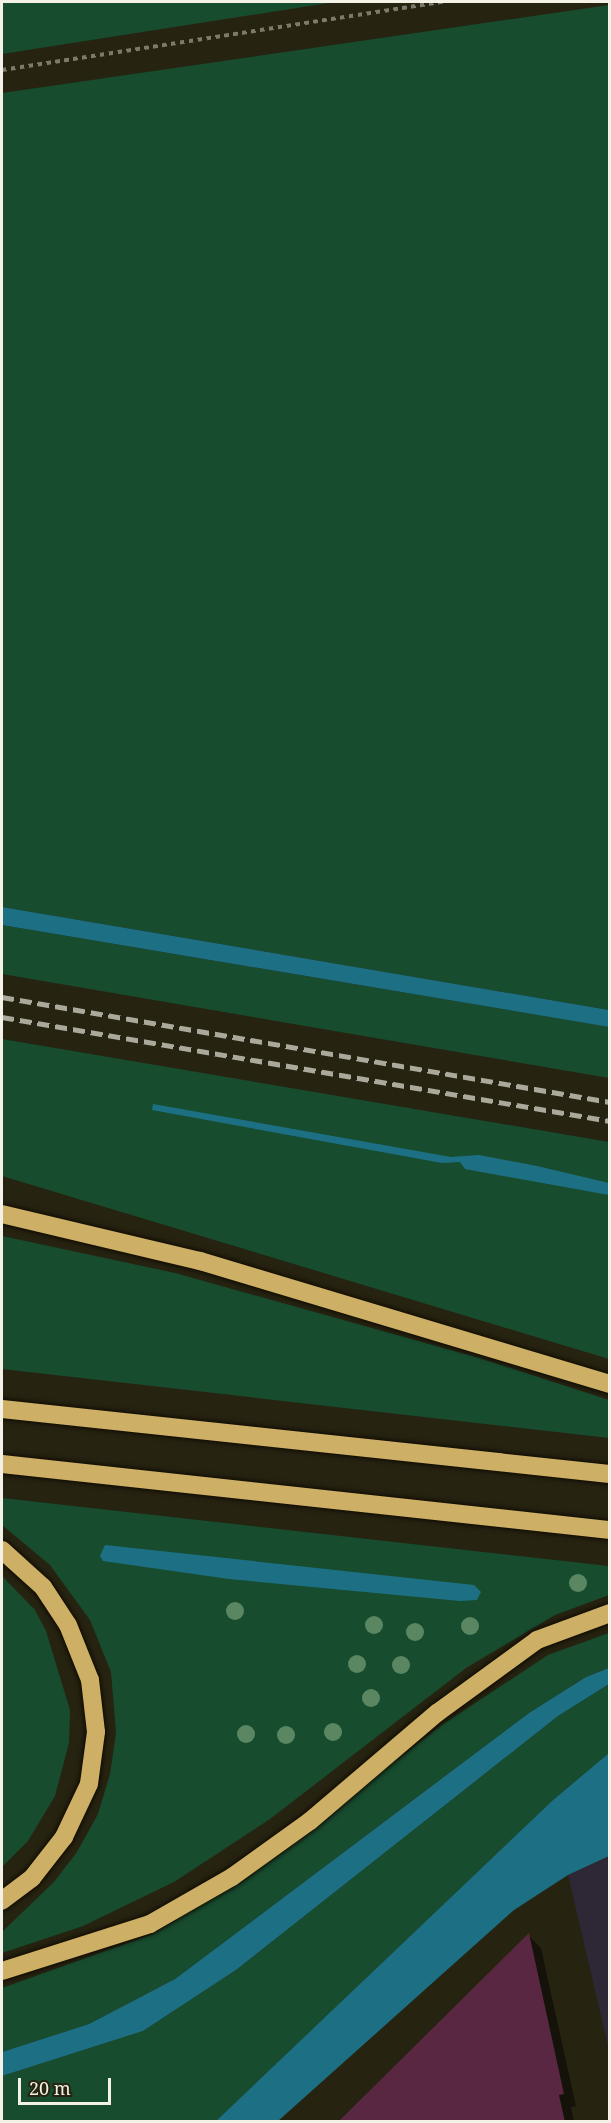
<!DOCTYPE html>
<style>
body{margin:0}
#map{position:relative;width:611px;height:2123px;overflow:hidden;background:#272311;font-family:"Noto Serif",serif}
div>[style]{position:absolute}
.industrial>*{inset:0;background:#2e2736}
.green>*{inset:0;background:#174c2f}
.water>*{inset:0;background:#1d7083}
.shadow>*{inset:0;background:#0007}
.building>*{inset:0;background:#592741}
.path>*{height:4px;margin-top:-2px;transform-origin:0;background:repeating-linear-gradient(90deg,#7d7a6a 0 4.5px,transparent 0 9px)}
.roads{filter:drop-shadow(0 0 2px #100c00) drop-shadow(0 0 2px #100c00)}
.highway>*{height:18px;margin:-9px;padding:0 9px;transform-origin:9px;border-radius:9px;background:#cdb065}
.rail>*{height:4.5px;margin-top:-2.25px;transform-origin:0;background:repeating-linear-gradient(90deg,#aba99b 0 12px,transparent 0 18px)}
.trees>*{width:18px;height:18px;margin:-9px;border-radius:50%;background:#5a8761}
span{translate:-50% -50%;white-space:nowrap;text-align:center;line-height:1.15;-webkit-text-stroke:6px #272311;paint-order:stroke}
.frame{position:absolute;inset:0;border:3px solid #f4f2e6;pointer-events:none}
.scale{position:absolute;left:18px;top:2078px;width:93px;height:27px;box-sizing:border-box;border:3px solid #f4f2e6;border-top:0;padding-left:8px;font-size:18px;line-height:21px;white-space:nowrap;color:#f4f2e6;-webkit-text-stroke:4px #272311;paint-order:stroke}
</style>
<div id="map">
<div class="industrial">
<i style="clip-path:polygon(609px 1856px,609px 2050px,568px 1875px)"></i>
</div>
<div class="green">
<i style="clip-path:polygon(2px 2px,335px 2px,2px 54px)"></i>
<i style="clip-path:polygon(609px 5px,609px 1010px,2px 907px,2px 93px)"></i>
<i style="clip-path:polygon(2px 925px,609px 1027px,609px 1078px,2px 974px)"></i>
<i style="clip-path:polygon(2px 1039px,609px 1142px,609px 1359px,2px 1176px)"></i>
<i style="clip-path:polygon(2px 1236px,175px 1273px,479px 1358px,609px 1400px,609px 1438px,2px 1369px)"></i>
<i style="clip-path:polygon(2px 1498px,609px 1566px,609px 1595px,555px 1615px,466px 1668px,270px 1819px,174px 1882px,83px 1926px,2px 1953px,2px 1932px,54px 1882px,77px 1852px,98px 1814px,110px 1774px,116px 1733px,111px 1672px,90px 1620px,50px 1565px,2px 1525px)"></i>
<i style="clip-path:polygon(2px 1576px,35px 1610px,46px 1631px,70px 1710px,69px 1743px,55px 1796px,28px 1841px,2px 1867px)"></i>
<i style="clip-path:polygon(609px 1633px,609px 1668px,586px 1677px,529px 1713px,175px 1979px,89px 2024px,2px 2052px,2px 1988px,153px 1934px,247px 1876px,442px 1725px,548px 1655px)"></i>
<i style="clip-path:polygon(609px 1684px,609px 1753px,553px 1800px,216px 2121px,2px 2121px,2px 2076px,143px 2031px,236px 1970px,558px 1716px)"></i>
</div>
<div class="water">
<i style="clip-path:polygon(2px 907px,609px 1010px,609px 1027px,2px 925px)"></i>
<i style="clip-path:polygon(153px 1104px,451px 1157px,479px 1155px,537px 1166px,609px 1183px,609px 1195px,465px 1169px,460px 1162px,442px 1163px,152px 1110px)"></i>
<i style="clip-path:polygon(105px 1545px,474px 1585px,481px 1592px,477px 1600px,460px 1601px,229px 1579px,103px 1561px,100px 1556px)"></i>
<i style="clip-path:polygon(609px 1668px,609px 1684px,558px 1716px,236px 1970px,143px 2031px,2px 2076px,2px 2052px,89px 2024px,175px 1979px,529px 1713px,586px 1677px)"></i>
<i style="clip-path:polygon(609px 1753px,609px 1856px,568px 1875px,514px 1910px,278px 2121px,216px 2121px,553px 1800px)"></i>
</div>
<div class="shadow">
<i style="clip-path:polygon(529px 1936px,541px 1948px,576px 2106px,571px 2107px,574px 2122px,340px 2122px)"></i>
</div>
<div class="building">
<i style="clip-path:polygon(529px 1933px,564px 2094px,559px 2095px,565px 2122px,338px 2122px)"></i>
</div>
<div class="path">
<i style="left:2px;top:70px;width:446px;rotate:-8.8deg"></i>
</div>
<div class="roads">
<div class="highway">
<i style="left:2px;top:1214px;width:204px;rotate:13.4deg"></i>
<i style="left:200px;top:1261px;width:428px;rotate:16.7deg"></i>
<i style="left:2px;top:1409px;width:611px;rotate:6.1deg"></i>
<i style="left:2px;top:1464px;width:612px;rotate:6.2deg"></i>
<i style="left:2px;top:1550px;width:55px;rotate:42.1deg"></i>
<i style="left:43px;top:1587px;width:45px;rotate:56.7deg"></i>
<i style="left:68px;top:1625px;width:59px;rotate:68.2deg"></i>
<i style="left:90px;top:1680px;width:52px;rotate:83.4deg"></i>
<i style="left:96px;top:1732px;width:52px;rotate:97.7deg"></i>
<i style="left:89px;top:1784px;width:59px;rotate:115.3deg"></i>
<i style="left:64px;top:1837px;width:52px;rotate:128deg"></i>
<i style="left:32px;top:1878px;width:38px;rotate:143deg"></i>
<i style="left:2px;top:1971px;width:155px;rotate:-17.6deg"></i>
<i style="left:150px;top:1924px;width:95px;rotate:-29.8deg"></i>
<i style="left:232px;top:1877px;width:96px;rotate:-35.7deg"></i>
<i style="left:310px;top:1821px;width:167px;rotate:-40.4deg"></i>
<i style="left:437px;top:1713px;width:124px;rotate:-36.1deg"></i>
<i style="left:537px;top:1640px;width:78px;rotate:-20.3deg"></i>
</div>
</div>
<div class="rail">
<i style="left:2px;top:997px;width:617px;rotate:9.8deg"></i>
<i style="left:2px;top:1017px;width:617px;rotate:9.71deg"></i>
</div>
<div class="trees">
<i style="left:578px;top:1583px"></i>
<i style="left:235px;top:1611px"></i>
<i style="left:374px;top:1625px"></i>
<i style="left:470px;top:1626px"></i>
<i style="left:415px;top:1632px"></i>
<i style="left:357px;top:1664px"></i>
<i style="left:401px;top:1665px"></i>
<i style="left:371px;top:1698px"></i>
<i style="left:333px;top:1732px"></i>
<i style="left:246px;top:1734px"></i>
<i style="left:286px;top:1735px"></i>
</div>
<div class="frame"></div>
<div class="scale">20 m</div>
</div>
